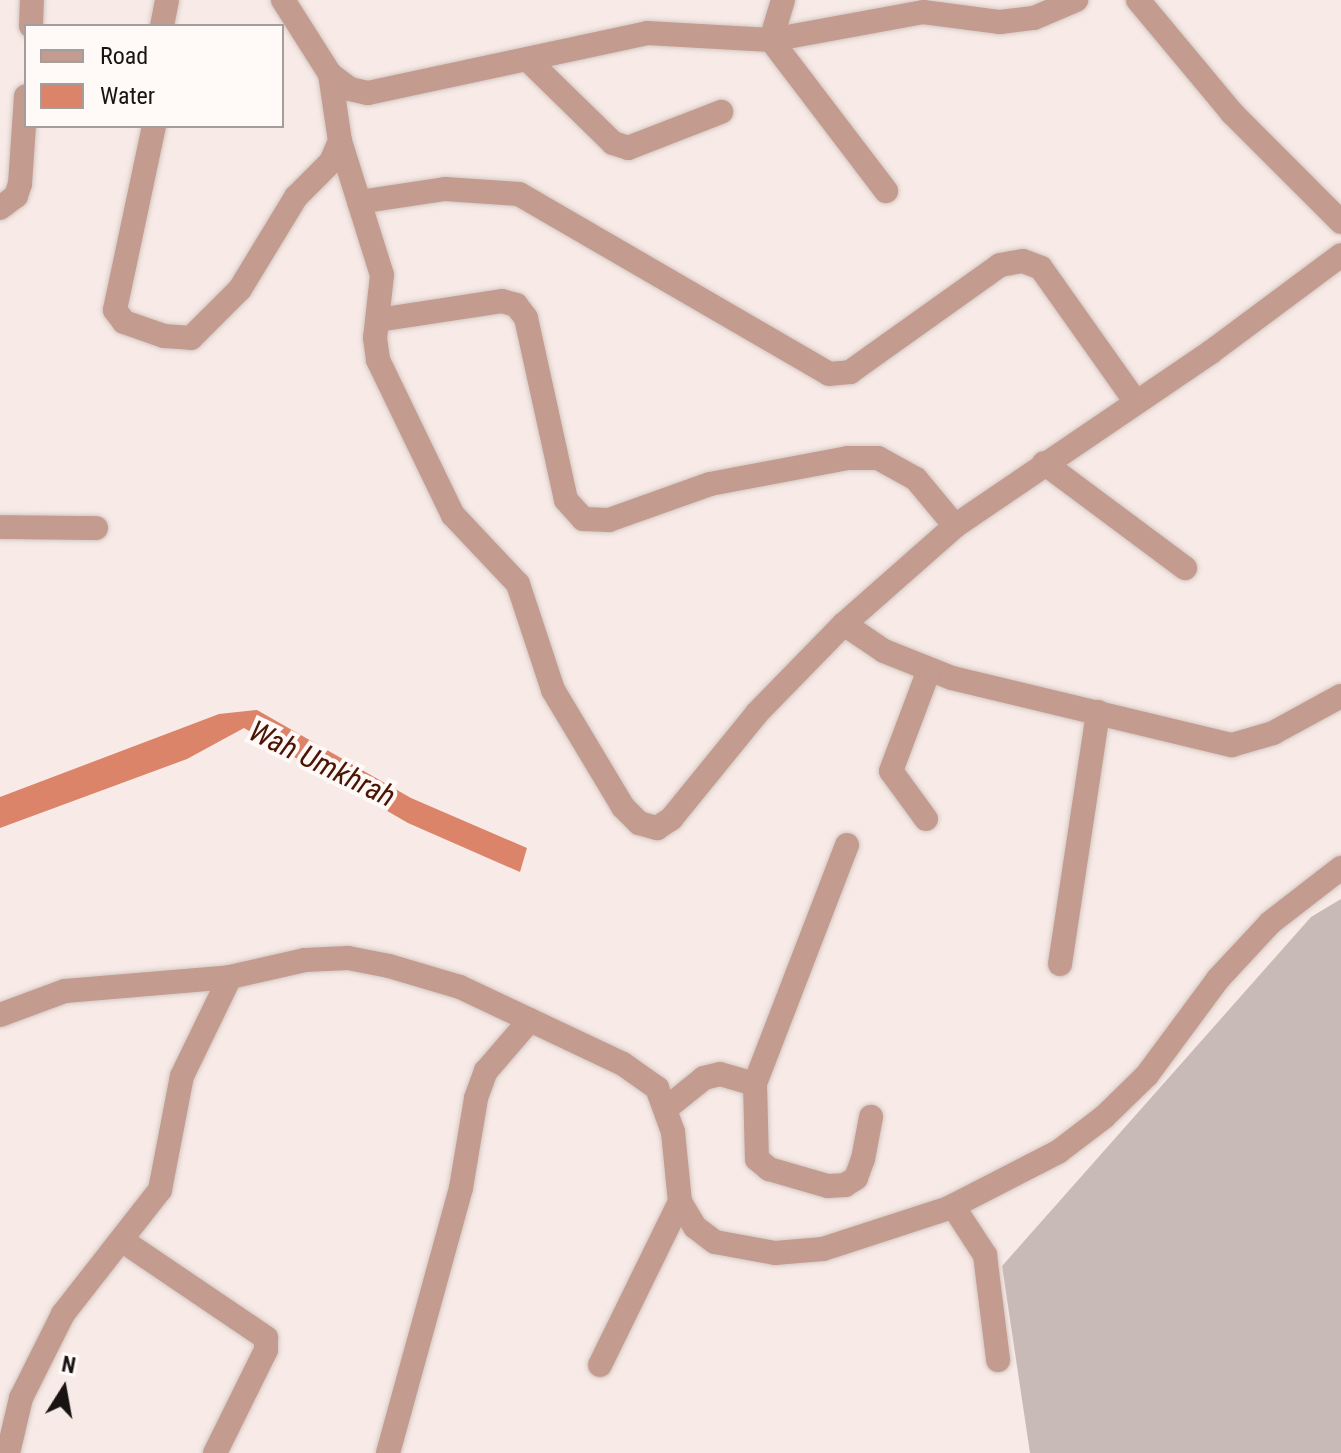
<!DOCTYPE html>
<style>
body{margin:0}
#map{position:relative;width:1341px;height:1453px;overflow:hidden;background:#f8eae6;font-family:"Roboto Condensed",sans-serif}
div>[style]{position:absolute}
.water>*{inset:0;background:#dc846a}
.building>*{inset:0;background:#c8bbb7}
.roads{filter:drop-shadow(0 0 2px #d4c8c4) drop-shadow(0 0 2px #d4c8c4)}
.minor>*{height:24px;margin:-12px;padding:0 12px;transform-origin:12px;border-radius:12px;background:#c39b8f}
span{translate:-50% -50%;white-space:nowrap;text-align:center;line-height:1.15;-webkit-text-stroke:8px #fff9f8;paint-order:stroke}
.water-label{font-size:30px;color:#4b1504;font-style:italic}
.legend{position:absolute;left:24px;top:24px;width:260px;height:104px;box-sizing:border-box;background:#fff9f8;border:2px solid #a39d9c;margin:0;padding:10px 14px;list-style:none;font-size:24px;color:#191413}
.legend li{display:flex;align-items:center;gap:16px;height:40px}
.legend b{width:40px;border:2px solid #a39d9c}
.north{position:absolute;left:24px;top:1349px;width:80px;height:80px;-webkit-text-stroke:6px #fff9f8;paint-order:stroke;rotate:11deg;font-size:22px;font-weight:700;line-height:32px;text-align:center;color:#191413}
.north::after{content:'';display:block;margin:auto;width:28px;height:36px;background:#191413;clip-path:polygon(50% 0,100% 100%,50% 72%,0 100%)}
</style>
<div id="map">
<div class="water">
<i style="clip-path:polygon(257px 710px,411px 798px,527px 848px,520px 872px,408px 823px,244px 728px,187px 759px,0 828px,0 797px,219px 714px)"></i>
</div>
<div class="building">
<i style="clip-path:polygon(1341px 899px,1341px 1453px,1030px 1453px,1002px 1266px,1311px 917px)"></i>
</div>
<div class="roads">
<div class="minor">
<i style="left:783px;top:0;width:42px;rotate:106.7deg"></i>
<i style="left:771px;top:40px;width:190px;rotate:52.7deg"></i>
<i style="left:1138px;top:0;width:147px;rotate:50.2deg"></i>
<i style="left:1232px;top:113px;width:154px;rotate:45deg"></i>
<i style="left:31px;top:26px;width:26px;rotate:-88deg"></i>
<i style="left:162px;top:26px;width:26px;rotate:-79deg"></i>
<i style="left:528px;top:60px;width:119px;rotate:44.3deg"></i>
<i style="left:613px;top:143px;width:16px;rotate:18deg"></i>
<i style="left:628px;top:148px;width:100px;rotate:-21.2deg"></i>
<i style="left:330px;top:74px;width:25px;rotate:37deg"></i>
<i style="left:350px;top:89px;width:18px;rotate:13deg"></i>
<i style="left:368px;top:93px;width:285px;rotate:-12.1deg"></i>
<i style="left:647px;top:33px;width:124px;rotate:3.2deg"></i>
<i style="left:771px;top:40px;width:155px;rotate:-10.4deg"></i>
<i style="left:923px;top:12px;width:78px;rotate:7.4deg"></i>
<i style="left:1000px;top:22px;width:34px;rotate:-7deg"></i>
<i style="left:1034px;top:18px;width:46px;rotate:-23.2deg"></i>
<i style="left:154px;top:126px;width:188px;rotate:102deg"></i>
<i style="left:115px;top:310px;width:15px;rotate:53deg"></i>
<i style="left:124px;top:322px;width:42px;rotate:19.3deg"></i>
<i style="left:164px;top:336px;width:27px;rotate:4deg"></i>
<i style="left:191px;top:338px;width:69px;rotate:-45deg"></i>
<i style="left:240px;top:289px;width:108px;rotate:-58.7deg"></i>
<i style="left:296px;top:197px;width:49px;rotate:-45deg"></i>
<i style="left:331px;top:162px;width:23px;rotate:-67deg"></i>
<i style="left:340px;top:141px;width:68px;rotate:-98.5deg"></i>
<i style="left:330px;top:74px;width:88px;rotate:-122.4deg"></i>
<i style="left:340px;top:141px;width:140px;rotate:72.6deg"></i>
<i style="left:382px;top:275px;width:63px;rotate:96.3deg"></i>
<i style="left:375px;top:338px;width:22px;rotate:82deg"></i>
<i style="left:378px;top:360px;width:172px;rotate:64.2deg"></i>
<i style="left:453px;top:515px;width:95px;rotate:46.7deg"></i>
<i style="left:518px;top:584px;width:112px;rotate:71.7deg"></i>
<i style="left:553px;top:690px;width:136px;rotate:59.1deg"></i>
<i style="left:623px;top:807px;width:23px;rotate:45deg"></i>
<i style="left:639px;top:823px;width:19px;rotate:16deg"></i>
<i style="left:657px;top:828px;width:17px;rotate:-33deg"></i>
<i style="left:671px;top:819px;width:136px;rotate:-50.9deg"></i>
<i style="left:757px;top:713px;width:124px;rotate:-45.7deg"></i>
<i style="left:844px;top:624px;width:148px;rotate:-41.4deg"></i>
<i style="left:955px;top:526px;width:310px;rotate:-34.2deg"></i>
<i style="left:1211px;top:352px;width:162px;rotate:-36.7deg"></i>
<i style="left:359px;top:202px;width:87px;rotate:-8.6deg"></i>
<i style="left:445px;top:189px;width:74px;rotate:3.9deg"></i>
<i style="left:519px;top:194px;width:358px;rotate:30.1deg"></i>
<i style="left:829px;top:374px;width:21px;rotate:-5deg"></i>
<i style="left:850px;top:372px;width:184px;rotate:-35.5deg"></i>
<i style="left:1000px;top:265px;width:23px;rotate:-10deg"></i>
<i style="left:1023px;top:261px;width:19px;rotate:21deg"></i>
<i style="left:1041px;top:268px;width:164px;rotate:54.7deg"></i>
<i style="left:0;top:208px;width:20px;rotate:-37deg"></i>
<i style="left:16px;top:196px;width:13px;rotate:-72deg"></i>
<i style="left:20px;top:184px;width:88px;rotate:-86.1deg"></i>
<i style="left:378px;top:320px;width:125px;rotate:-8.7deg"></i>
<i style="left:502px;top:301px;width:15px;rotate:16deg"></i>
<i style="left:516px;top:305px;width:16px;rotate:52deg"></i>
<i style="left:526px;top:318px;width:186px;rotate:77.6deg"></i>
<i style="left:566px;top:500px;width:25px;rotate:48deg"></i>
<i style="left:583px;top:519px;width:26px;rotate:2deg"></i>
<i style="left:609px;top:520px;width:107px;rotate:-19.6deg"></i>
<i style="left:710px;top:484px;width:139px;rotate:-10.7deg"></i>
<i style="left:847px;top:458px;width:31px"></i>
<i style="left:878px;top:458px;width:43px;rotate:28.9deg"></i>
<i style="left:916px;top:479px;width:61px;rotate:50.3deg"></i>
<i style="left:1044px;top:463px;width:176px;rotate:36.7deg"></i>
<i style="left:0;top:527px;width:96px;rotate:0.6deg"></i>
<i style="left:844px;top:624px;width:48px;rotate:34deg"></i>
<i style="left:884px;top:651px;width:73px;rotate:21.7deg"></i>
<i style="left:952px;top:678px;width:288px;rotate:13.5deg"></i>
<i style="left:1232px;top:745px;width:43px;rotate:-16.3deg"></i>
<i style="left:1273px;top:733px;width:77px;rotate:-28.6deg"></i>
<i style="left:926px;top:819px;width:59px;rotate:-126.1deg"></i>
<i style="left:891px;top:771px;width:108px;rotate:-69.4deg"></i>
<i style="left:847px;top:845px;width:256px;rotate:111.1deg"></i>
<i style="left:755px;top:1084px;width:75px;rotate:88.5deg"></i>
<i style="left:757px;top:1159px;width:16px;rotate:40deg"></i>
<i style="left:769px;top:1169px;width:61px;rotate:16.1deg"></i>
<i style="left:828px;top:1186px;width:17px;rotate:-3deg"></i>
<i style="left:845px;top:1185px;width:13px;rotate:-32deg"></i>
<i style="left:856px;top:1178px;width:20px;rotate:-70deg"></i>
<i style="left:863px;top:1159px;width:43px;rotate:-79.2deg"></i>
<i style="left:1060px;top:964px;width:255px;rotate:-81.4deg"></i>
<i style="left:0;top:1015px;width:69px;rotate:-20.3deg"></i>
<i style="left:65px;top:991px;width:166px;rotate:-4.8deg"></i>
<i style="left:230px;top:977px;width:77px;rotate:-12.8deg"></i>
<i style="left:305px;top:960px;width:43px;rotate:-2.7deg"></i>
<i style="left:348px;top:958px;width:42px;rotate:11deg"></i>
<i style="left:389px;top:966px;width:74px;rotate:16.5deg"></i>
<i style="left:460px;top:987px;width:180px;rotate:25.3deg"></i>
<i style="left:623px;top:1064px;width:42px;rotate:35.2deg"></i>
<i style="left:657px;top:1088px;width:47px;rotate:70deg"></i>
<i style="left:673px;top:1132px;width:70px;rotate:84.3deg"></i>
<i style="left:680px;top:1202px;width:29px;rotate:59deg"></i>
<i style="left:695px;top:1227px;width:25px;rotate:37deg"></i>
<i style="left:715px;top:1242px;width:61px;rotate:10.4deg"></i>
<i style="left:775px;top:1253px;width:48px;rotate:-4.8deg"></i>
<i style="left:823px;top:1249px;width:133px;rotate:-18deg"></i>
<i style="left:949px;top:1208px;width:123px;rotate:-27.2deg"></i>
<i style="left:1058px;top:1152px;width:58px;rotate:-37.3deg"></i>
<i style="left:1104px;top:1117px;width:60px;rotate:-44.3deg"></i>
<i style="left:1147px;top:1075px;width:119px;rotate:-53.5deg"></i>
<i style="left:1218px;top:979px;width:76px;rotate:-47.1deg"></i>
<i style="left:1270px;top:923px;width:90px;rotate:-37.8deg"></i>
<i style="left:668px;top:1107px;width:46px;rotate:-38.9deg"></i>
<i style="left:704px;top:1078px;width:16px;rotate:-14deg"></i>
<i style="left:720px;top:1074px;width:36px;rotate:16deg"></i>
<i style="left:953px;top:1206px;width:59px;rotate:56.9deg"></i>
<i style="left:985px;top:1255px;width:106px;rotate:82.9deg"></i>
<i style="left:123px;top:1241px;width:173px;rotate:34.1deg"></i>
<i style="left:266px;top:1338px;width:12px;rotate:90deg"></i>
<i style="left:266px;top:1350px;width:115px;rotate:116.3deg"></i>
<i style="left:600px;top:1365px;width:182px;rotate:-63.9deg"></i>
<i style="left:8px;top:1453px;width:57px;rotate:-76.7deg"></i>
<i style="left:21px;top:1398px;width:94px;rotate:-63.4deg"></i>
<i style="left:63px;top:1314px;width:157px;rotate:-52deg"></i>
<i style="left:160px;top:1190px;width:116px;rotate:-79.1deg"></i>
<i style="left:182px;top:1076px;width:110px;rotate:-64.1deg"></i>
<i style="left:388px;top:1453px;width:275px;rotate:-74.6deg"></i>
<i style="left:461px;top:1188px;width:91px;rotate:-80.5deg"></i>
<i style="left:476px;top:1098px;width:29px;rotate:-70deg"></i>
<i style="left:486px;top:1071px;width:67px;rotate:-49.2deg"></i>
</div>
</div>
<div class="water-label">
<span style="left:322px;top:764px;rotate:26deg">Wah Umkhrah</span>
</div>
<ul class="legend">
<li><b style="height:10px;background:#c39b8f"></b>Road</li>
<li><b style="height:22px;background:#dc846a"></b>Water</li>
</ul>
<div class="north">N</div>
</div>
